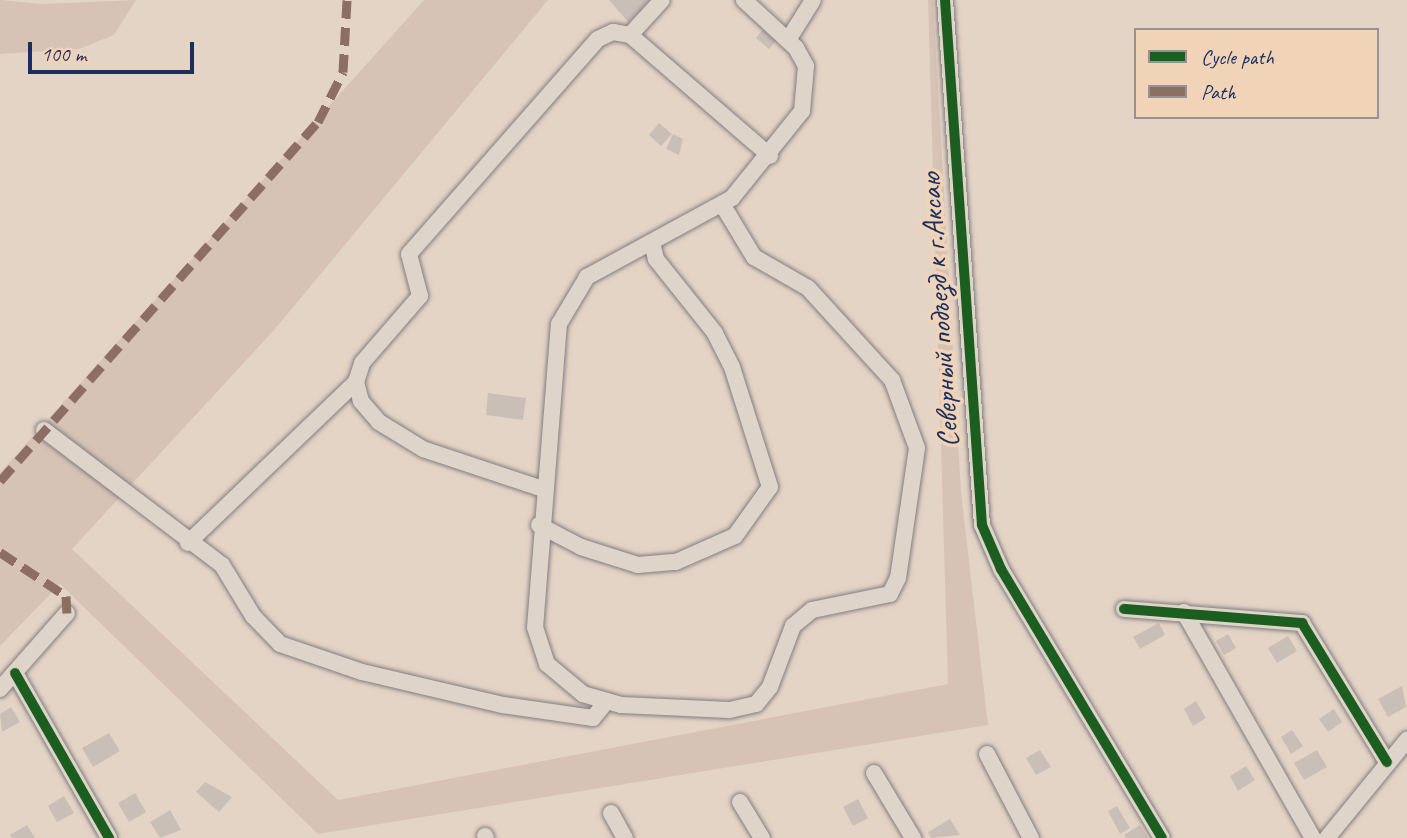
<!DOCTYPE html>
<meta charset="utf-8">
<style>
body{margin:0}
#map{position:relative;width:1407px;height:838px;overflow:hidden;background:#e4d4c5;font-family:Caveat,sans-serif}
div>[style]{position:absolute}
.green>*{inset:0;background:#d6c3b5}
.building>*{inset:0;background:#cabfb6}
.roads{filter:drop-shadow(0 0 2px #827e80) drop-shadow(0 0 2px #827e80)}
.minor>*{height:16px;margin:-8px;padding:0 8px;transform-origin:8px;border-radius:8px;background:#dfd4ca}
.quiet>*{height:9px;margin-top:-4.5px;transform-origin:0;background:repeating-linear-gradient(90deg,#8d6e63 0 18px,transparent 0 27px)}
.cycleway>*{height:10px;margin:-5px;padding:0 5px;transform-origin:5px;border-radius:5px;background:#1b5e20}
span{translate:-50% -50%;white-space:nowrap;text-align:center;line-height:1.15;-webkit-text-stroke:7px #f1d3b8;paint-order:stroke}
.street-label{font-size:30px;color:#1b2f5e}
.legend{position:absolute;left:1134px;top:28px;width:245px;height:91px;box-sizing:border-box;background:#f1d3b8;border:2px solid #9b9194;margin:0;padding:9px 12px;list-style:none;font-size:21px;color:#1b2f5e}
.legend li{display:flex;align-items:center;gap:14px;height:35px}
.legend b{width:35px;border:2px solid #9b9194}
.scale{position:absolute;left:28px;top:42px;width:166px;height:32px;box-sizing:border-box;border:4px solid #1b2f5e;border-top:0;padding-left:9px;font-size:21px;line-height:24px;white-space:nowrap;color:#1b2f5e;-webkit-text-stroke:5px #f1d3b8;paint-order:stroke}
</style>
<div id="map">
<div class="green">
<i style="clip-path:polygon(0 0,43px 4px,136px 0,114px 35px,79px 49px,0 54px)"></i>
<i style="clip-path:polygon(424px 0,548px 0,275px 329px,72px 549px,338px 800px,948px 684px,928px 0,933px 0,961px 492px,988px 725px,318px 834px,60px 584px,0 646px,0 473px)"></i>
<i style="clip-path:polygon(937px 0,976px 527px,1157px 838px,995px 574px,973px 528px)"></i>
</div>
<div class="building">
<i style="clip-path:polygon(609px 0,650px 0,629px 23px)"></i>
<i style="clip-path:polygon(763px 29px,776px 41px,769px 49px,756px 38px)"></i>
<i style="clip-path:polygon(659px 123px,672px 134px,661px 146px,649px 135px)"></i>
<i style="clip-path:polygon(673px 134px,683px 139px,679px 155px,666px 149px)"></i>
<i style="clip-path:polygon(488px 393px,526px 398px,523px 420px,486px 415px)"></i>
<i style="clip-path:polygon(1159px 623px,1165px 635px,1140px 649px,1133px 637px)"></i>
<i style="clip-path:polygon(1228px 634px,1236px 648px,1224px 655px,1216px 641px)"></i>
<i style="clip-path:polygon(1288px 636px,1297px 651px,1277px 663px,1268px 648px)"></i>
<i style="clip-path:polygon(1402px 686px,1406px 707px,1388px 717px,1378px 699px)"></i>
<i style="clip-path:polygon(1196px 701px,1206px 718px,1193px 726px,1184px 709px)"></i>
<i style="clip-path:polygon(11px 707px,20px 722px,2px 732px,0 714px)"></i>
<i style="clip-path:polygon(1334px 709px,1342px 722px,1328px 732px,1319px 719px)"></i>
<i style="clip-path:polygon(1292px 730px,1303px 746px,1291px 754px,1281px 737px)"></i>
<i style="clip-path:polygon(109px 733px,120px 751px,93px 767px,82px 748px)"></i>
<i style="clip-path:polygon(1040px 750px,1051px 767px,1036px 775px,1026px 758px)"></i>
<i style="clip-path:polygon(1317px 750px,1327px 767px,1304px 780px,1294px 763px)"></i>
<i style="clip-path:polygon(1246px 766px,1255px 780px,1238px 791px,1230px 776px)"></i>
<i style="clip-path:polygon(205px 782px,232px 797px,219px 812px,196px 792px)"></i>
<i style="clip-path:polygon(135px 793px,146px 812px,129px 822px,118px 803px)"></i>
<i style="clip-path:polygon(64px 796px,74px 813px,57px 822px,48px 806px)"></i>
<i style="clip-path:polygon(858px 799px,868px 818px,853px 826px,843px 807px)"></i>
<i style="clip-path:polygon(1117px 806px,1130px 828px,1120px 834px,1108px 811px)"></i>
<i style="clip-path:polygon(170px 810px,181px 830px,160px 838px,150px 822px)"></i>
<i style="clip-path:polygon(950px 819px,960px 835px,931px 838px,928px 832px)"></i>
<i style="clip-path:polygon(27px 825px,35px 838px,12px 838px,10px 835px)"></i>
<i style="clip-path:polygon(1140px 825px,1148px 838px,1126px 838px,1124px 835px)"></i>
</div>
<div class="roads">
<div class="minor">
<i style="left:945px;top:0;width:526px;rotate:85.97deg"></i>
<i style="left:982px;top:525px;width:48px;rotate:66.6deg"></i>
<i style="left:1001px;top:569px;width:313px;rotate:59.1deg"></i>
<i style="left:630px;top:35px;width:47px;rotate:-47.6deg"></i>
<i style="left:788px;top:40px;width:47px;rotate:-58deg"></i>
<i style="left:722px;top:204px;width:62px;rotate:58.9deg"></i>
<i style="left:754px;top:257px;width:62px;rotate:29.9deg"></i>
<i style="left:808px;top:288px;width:125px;rotate:47.6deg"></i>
<i style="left:892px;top:380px;width:72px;rotate:69.8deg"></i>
<i style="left:917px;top:448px;width:131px;rotate:98.3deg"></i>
<i style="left:898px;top:578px;width:18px;rotate:117deg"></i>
<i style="left:890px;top:594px;width:80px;rotate:168.4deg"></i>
<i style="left:812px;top:610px;width:25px;rotate:140deg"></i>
<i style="left:793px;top:626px;width:65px;rotate:110.7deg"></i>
<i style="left:770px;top:687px;width:22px;rotate:129deg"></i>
<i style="left:756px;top:704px;width:28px;rotate:167deg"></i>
<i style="left:729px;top:710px;width:108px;rotate:-177.3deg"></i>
<i style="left:621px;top:705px;width:40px;rotate:-164deg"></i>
<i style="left:583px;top:694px;width:47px;rotate:-140.2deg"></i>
<i style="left:547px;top:664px;width:38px;rotate:-108deg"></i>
<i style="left:535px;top:628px;width:305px;rotate:-85.5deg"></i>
<i style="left:559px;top:324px;width:55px;rotate:-59.2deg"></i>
<i style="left:587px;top:277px;width:165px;rotate:-28.6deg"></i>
<i style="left:732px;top:198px;width:112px;rotate:-51.2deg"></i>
<i style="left:802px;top:111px;width:45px;rotate:-84.9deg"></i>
<i style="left:806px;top:66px;width:21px;rotate:-119deg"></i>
<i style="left:796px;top:48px;width:71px;rotate:-137.3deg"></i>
<i style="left:44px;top:430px;width:223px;rotate:37.2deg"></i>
<i style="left:222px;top:565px;width:60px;rotate:58.7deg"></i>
<i style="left:253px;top:616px;width:39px;rotate:46deg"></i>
<i style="left:280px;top:644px;width:87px;rotate:18.9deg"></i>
<i style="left:362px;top:672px;width:145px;rotate:13.2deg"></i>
<i style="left:503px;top:705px;width:91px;rotate:8.2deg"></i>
<i style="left:593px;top:718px;width:22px;rotate:-51deg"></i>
<i style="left:543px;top:489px;width:126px;rotate:-161.6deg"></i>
<i style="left:423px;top:449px;width:52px;rotate:-148.5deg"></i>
<i style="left:379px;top:422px;width:28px;rotate:-131deg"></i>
<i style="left:361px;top:401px;width:20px;rotate:-105deg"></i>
<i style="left:356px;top:382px;width:20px;rotate:-72deg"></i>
<i style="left:362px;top:363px;width:89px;rotate:-49.1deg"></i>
<i style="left:420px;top:296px;width:43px;rotate:-104.7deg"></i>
<i style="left:409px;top:254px;width:286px;rotate:-48.7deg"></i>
<i style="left:598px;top:39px;width:17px;rotate:-25deg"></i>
<i style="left:613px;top:32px;width:17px;rotate:10deg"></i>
<i style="left:630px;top:35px;width:185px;rotate:40.8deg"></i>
<i style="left:539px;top:525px;width:47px;rotate:27.6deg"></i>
<i style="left:581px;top:547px;width:60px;rotate:17.5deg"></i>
<i style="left:638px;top:565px;width:38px;rotate:-5deg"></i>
<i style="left:676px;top:562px;width:64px;rotate:-23.8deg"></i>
<i style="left:735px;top:536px;width:60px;rotate:-54.5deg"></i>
<i style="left:770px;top:487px;width:126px;rotate:-107.6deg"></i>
<i style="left:732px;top:367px;width:38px;rotate:-117deg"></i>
<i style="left:715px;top:333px;width:95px;rotate:-128.6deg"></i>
<i style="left:656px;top:259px;width:16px;rotate:-104deg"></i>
<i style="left:188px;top:543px;width:233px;rotate:-43.8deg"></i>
<i style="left:1124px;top:609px;width:179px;rotate:4.5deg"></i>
<i style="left:1302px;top:623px;width:163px;rotate:58.6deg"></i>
<i style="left:1184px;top:612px;width:260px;rotate:60.3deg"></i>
<i style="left:15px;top:673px;width:190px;rotate:60.3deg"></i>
<i style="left:0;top:689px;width:101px;rotate:-48.6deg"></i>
<i style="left:987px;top:754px;width:95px;rotate:62.4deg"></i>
<i style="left:874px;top:773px;width:76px;rotate:59deg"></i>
<i style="left:740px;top:802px;width:42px;rotate:58.6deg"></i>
<i style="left:611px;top:813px;width:29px;rotate:61deg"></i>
<i style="left:485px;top:836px;width:2px;rotate:63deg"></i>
<i style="left:1327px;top:838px;width:127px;rotate:-50.8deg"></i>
</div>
</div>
<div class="quiet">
<i style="left:0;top:481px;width:480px;rotate:-48.5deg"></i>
<i style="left:318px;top:122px;width:56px;rotate:-63.4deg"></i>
<i style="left:343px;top:72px;width:72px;rotate:-86.8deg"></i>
<i style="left:0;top:552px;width:79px;rotate:33.7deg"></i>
<i style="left:66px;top:596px;width:17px;rotate:87deg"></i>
</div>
<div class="cycleway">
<i style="left:945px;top:0;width:526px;rotate:85.97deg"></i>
<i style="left:982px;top:525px;width:48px;rotate:66.6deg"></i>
<i style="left:1001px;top:569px;width:313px;rotate:59.1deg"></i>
<i style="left:1124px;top:609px;width:179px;rotate:4.5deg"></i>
<i style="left:1302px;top:623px;width:163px;rotate:58.6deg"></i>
<i style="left:15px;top:673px;width:190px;rotate:60.3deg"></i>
</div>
<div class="street-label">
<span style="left:939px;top:310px;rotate:-94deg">Северный подъезд к г.Аксаю</span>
</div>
<ul class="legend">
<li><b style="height:9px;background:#1b5e20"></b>Cycle path</li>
<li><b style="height:9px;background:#8d6e63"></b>Path</li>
</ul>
<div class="scale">100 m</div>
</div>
